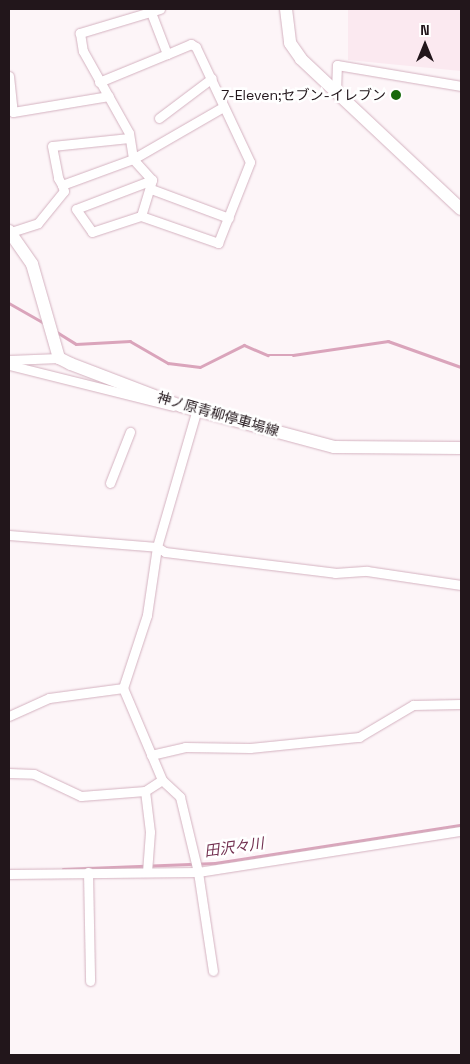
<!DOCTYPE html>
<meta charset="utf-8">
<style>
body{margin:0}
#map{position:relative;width:470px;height:1064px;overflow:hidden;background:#fdf5f8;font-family:"Space Grotesk","Noto Sans JP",sans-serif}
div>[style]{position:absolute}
.built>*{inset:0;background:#fbe9f0}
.stream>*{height:2.5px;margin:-1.25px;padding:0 1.25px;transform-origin:1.25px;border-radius:1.25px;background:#daa4bb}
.roads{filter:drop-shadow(0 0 1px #d4b2c0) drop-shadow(0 0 1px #d4b2c0)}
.street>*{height:9px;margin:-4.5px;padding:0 4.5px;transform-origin:4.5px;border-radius:4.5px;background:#fff}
.secondary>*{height:12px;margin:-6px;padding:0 6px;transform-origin:6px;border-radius:6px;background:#fff}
.dots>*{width:14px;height:14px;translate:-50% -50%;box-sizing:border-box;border:2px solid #fff;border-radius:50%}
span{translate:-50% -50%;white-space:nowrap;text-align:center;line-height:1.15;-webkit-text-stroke:5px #fff;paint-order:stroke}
.poi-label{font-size:14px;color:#22161b}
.right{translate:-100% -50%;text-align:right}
.street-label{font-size:14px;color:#22161b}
.water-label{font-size:15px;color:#733151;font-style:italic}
.frame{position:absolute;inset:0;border:10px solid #22161b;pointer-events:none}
.north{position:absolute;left:400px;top:20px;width:50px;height:50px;-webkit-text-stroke:4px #fff;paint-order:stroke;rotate:0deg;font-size:14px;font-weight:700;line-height:20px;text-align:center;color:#22161b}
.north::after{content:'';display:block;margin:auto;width:18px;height:22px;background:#22161b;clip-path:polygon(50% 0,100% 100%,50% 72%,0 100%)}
</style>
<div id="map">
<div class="built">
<i style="clip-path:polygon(348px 9px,461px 9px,461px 71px,348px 60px)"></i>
</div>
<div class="stream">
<i style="left:9px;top:303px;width:40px;rotate:29.7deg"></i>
<i style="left:57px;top:332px;width:22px;rotate:32deg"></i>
<i style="left:76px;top:344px;width:54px;rotate:-3.2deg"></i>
<i style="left:130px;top:341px;width:44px;rotate:30.1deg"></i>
<i style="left:168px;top:363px;width:32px;rotate:7deg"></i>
<i style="left:200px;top:367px;width:49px;rotate:-26.6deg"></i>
<i style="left:244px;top:345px;width:26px;rotate:23deg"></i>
<i style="left:268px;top:355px;width:25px"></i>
<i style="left:293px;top:355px;width:96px;rotate:-8.4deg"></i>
<i style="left:388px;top:341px;width:77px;rotate:19.6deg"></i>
<i style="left:63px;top:869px;width:152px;rotate:-2.3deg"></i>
<i style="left:215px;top:863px;width:249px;rotate:-8.8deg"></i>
</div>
<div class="roads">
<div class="street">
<i style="left:160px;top:9px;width:84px;rotate:163.3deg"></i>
<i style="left:80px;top:33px;width:18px;rotate:81deg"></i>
<i style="left:83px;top:51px;width:94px;rotate:60.7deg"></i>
<i style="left:129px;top:133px;width:26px;rotate:81deg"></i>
<i style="left:133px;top:159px;width:104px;rotate:-30deg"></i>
<i style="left:9px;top:76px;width:36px;rotate:84deg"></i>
<i style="left:13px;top:112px;width:97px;rotate:-9.5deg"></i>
<i style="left:99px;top:82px;width:74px;rotate:-22.4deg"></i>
<i style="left:336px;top:92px;width:27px;rotate:-88deg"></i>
<i style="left:337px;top:65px;width:126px;rotate:9.6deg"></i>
<i style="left:159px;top:118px;width:66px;rotate:-37deg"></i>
<i style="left:129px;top:138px;width:77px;rotate:174.1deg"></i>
<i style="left:52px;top:146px;width:33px;rotate:79deg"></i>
<i style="left:58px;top:178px;width:8px;rotate:60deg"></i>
<i style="left:62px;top:185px;width:76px;rotate:-20.1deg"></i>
<i style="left:133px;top:159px;width:28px;rotate:48deg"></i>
<i style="left:151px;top:189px;width:83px;rotate:20.4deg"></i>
<i style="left:141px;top:216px;width:38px;rotate:-73deg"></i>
<i style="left:152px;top:180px;width:81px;rotate:159.1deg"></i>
<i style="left:76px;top:209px;width:28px;rotate:55deg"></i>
<i style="left:92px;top:232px;width:52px;rotate:-18.1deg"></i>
<i style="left:141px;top:216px;width:82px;rotate:19.3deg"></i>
<i style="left:218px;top:243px;width:87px;rotate:-68.4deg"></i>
<i style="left:250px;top:162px;width:127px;rotate:-115.2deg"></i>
<i style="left:196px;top:47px;width:6px;rotate:-149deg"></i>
<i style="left:191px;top:44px;width:26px;rotate:157deg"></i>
<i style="left:167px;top:54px;width:42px;rotate:-111deg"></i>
<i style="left:11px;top:232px;width:28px;rotate:-18deg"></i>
<i style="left:38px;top:223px;width:41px;rotate:-50.9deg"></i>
<i style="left:64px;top:191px;width:6px;rotate:-108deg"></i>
<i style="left:9px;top:360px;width:50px;rotate:-2.3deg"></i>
<i style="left:9px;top:365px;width:169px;rotate:14deg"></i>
<i style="left:197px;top:409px;width:144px;rotate:106.2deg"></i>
<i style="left:157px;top:547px;width:69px;rotate:98.4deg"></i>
<i style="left:147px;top:615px;width:77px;rotate:108.2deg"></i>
<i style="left:123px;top:688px;width:100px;rotate:67deg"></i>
<i style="left:162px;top:780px;width:25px;rotate:43deg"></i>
<i style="left:180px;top:797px;width:77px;rotate:76.5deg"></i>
<i style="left:198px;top:872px;width:100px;rotate:81.4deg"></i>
<i style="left:110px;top:483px;width:55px;rotate:-68.6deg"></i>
<i style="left:9px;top:535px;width:148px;rotate:4.6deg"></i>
<i style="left:157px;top:547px;width:9px;rotate:32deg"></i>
<i style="left:165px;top:552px;width:171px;rotate:7deg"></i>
<i style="left:335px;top:573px;width:32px;rotate:-4deg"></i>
<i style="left:367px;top:571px;width:95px;rotate:8.5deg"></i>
<i style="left:9px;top:716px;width:44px;rotate:-24.2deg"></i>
<i style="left:49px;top:698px;width:75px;rotate:-7.7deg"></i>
<i style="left:151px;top:755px;width:35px;rotate:-13deg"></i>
<i style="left:185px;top:747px;width:65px;rotate:0.9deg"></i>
<i style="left:250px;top:748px;width:110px;rotate:-5.8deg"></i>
<i style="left:359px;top:737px;width:63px;rotate:-30.7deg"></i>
<i style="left:413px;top:705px;width:48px;rotate:-1.2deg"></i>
<i style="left:9px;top:773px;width:25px;rotate:2deg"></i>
<i style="left:34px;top:774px;width:52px;rotate:25.1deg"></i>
<i style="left:81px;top:796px;width:64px;rotate:-4.5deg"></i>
<i style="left:145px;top:791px;width:20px;rotate:-33deg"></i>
<i style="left:145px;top:791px;width:41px;rotate:83deg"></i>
<i style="left:150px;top:832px;width:40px;rotate:94.3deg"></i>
<i style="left:88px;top:872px;width:109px;rotate:88.9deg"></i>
<i style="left:9px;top:874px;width:189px;rotate:-0.6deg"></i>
<i style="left:198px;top:872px;width:266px;rotate:-8.9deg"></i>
</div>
<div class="secondary">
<i style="left:286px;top:9px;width:34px;rotate:83deg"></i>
<i style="left:290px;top:43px;width:19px;rotate:55deg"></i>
<i style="left:301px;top:59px;width:219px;rotate:43.2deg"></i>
<i style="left:9px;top:231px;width:40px;rotate:55.1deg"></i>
<i style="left:32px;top:264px;width:98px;rotate:74deg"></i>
<i style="left:59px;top:358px;width:13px;rotate:27deg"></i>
<i style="left:71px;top:364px;width:118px;rotate:20.9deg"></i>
<i style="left:181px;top:406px;width:158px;rotate:15deg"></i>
<i style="left:334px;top:447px;width:127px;rotate:0.5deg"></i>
</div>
</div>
<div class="dots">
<i style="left:396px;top:95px;background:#16680a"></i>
</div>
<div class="poi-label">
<span class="right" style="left:386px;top:95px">7-Eleven;セブン-イレブン</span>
</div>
<div class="street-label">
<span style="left:218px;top:414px;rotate:16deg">神ノ原青柳停車場線</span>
</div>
<div class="water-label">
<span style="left:234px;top:847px;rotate:-8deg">田沢々川</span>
</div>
<div class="frame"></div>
<div class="north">N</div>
</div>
